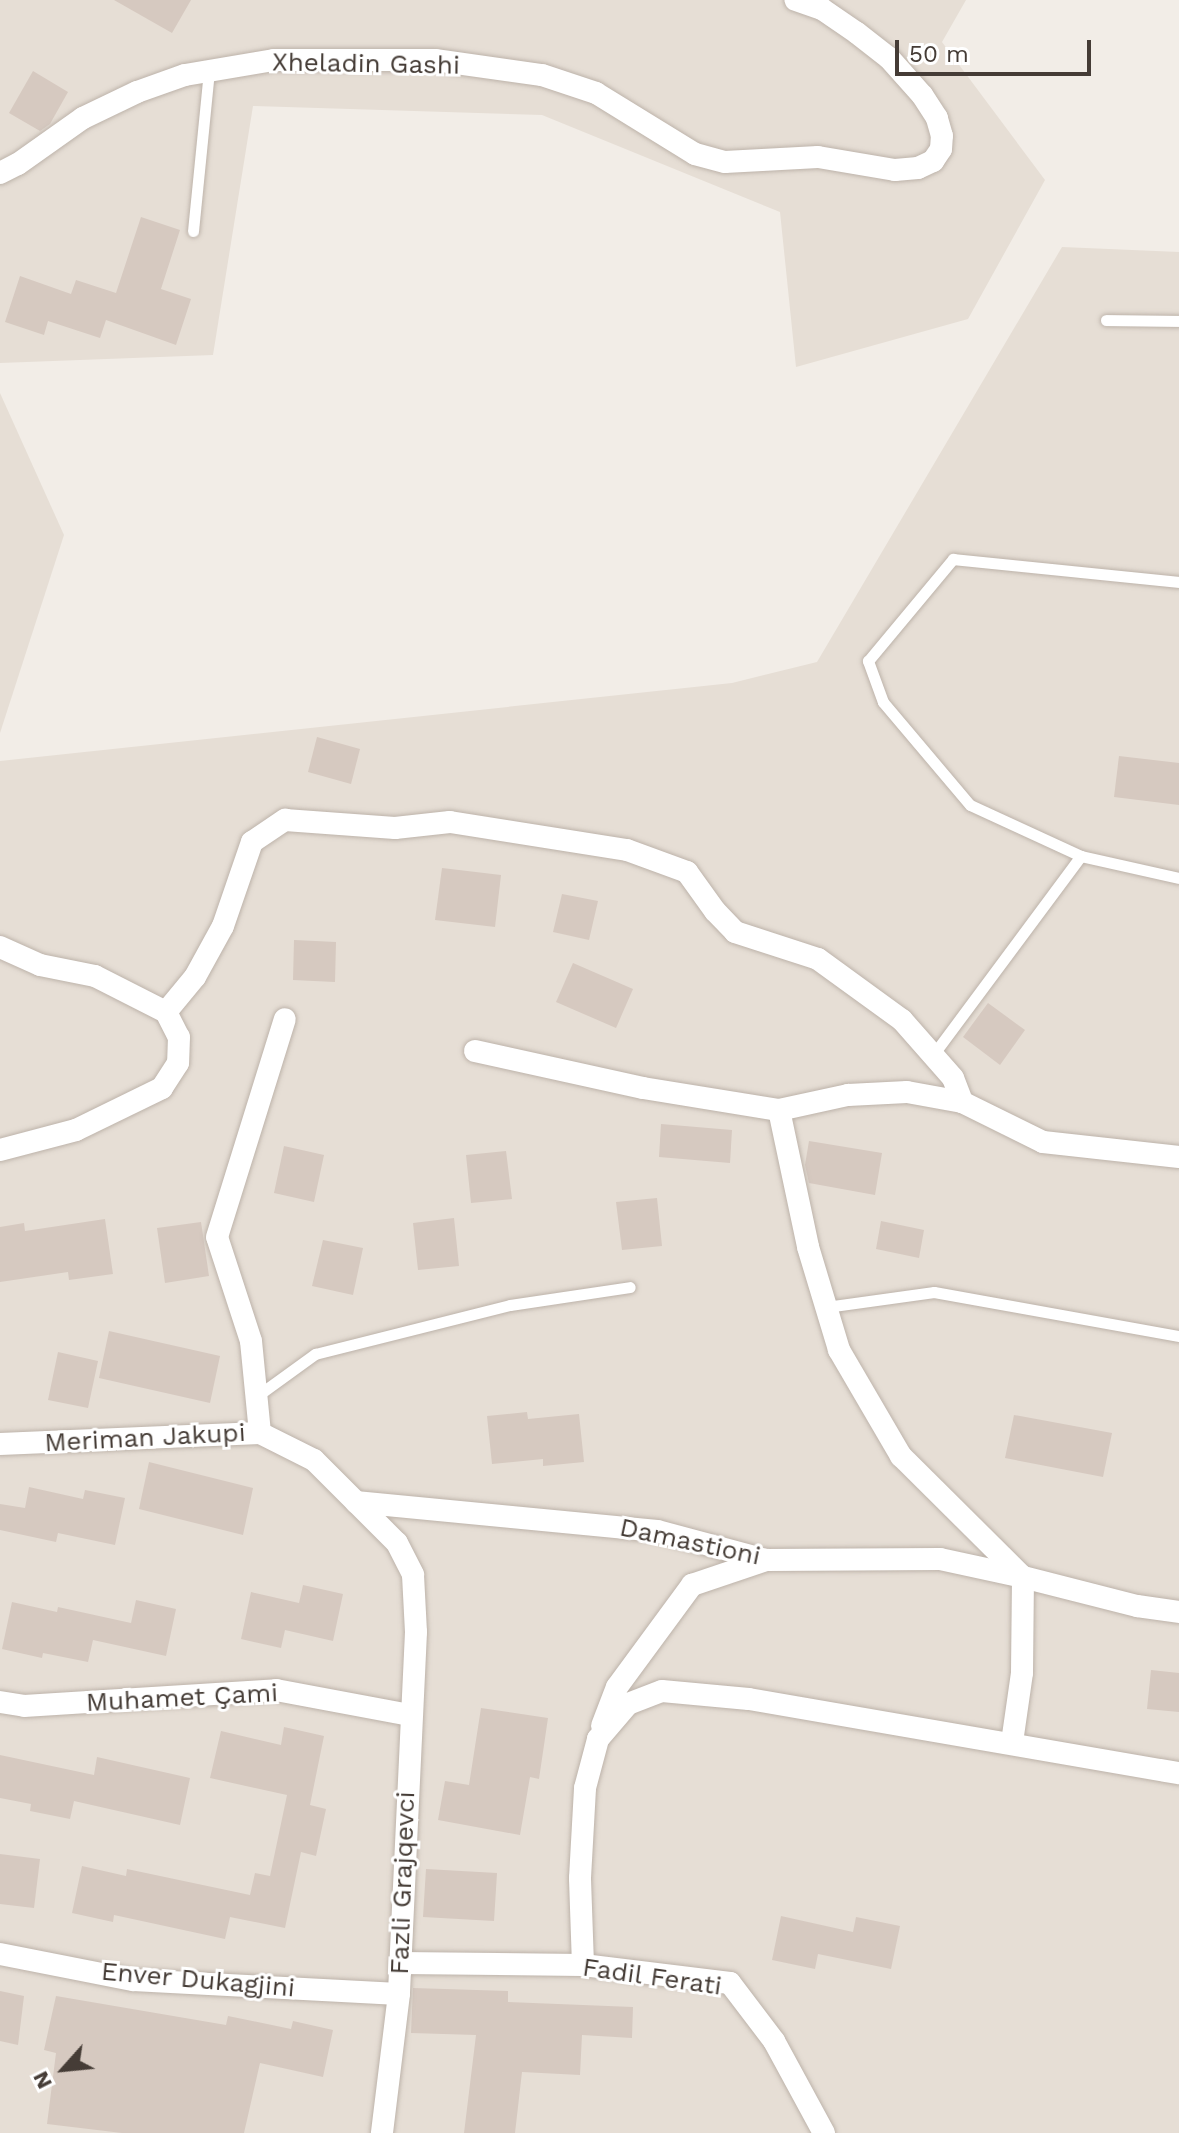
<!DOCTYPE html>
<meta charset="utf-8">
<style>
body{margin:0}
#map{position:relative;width:1179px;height:2133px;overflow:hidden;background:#f2ede7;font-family:"Work Sans",sans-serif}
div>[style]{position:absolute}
.residential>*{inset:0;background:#e6ded5}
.building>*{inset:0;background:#d6c9c0}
.roads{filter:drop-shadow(0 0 2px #bdb3aa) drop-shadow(0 0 2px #bdb3aa)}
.service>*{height:11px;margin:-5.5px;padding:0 5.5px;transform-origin:5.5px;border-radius:5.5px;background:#fff}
.minor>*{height:22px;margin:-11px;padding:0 11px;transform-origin:11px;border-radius:11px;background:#fff}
span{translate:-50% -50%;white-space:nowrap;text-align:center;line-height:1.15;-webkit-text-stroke:6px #fff;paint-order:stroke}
.street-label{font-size:26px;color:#453c36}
.north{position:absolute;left:24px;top:2029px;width:80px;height:80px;-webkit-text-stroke:6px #fff;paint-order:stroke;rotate:243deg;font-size:22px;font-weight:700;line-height:32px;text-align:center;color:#453c36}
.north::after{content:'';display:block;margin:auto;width:28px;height:36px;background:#453c36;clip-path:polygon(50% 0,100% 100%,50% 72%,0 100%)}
.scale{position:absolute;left:895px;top:40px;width:196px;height:36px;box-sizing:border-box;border:4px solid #453c36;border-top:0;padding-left:10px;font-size:24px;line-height:28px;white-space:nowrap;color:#453c36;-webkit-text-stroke:6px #fff;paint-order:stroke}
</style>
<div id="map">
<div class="residential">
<i style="clip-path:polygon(0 0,966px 0,942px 42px,1045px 180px,968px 319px,796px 367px,780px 212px,542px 115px,253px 106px,213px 355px,0 363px)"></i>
<i style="clip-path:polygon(1062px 247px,1179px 252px,1179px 2133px,0 2133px,0 761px,732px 683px,817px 662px)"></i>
<i style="clip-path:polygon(0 393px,64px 535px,0 733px)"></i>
</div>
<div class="building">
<i style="clip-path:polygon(114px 0,191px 0,172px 33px)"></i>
<i style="clip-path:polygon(33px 71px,68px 92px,50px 124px,40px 131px,9px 113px)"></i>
<i style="clip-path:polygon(141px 217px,180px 230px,161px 289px,191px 299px,176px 345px,106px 320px,100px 338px,48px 321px,44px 335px,5px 322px,20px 276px,71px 294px,76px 280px,116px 293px)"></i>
<i style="clip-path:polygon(317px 737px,360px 749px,351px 784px,308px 772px)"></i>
<i style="clip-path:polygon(1119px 756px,1179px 763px,1179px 805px,1114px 797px)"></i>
<i style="clip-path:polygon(442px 868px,501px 875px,495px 927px,435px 920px)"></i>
<i style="clip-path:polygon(562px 894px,598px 901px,589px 940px,553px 932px)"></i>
<i style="clip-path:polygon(294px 940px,336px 942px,335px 982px,293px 980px)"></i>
<i style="clip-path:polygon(573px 963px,633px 989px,616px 1028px,556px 1002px)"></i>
<i style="clip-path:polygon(988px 1003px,1025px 1030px,1000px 1065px,963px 1037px)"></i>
<i style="clip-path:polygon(661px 1124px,732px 1130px,730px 1163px,659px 1157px)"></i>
<i style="clip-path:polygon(809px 1141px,882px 1153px,875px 1195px,809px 1183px,805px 1165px)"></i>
<i style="clip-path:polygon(284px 1146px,324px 1155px,314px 1202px,274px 1193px)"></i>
<i style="clip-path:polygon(506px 1151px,512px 1199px,471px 1203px,466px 1155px)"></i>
<i style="clip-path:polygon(657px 1198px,662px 1246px,622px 1250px,616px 1202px)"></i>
<i style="clip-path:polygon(454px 1218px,459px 1266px,418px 1270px,413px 1223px)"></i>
<i style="clip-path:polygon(105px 1219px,113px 1274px,69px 1280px,68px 1272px,0 1282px,0 1227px,24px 1223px,25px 1231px)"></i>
<i style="clip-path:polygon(881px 1221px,924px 1230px,919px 1258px,876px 1249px)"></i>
<i style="clip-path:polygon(201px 1222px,209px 1276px,165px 1283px,157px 1228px)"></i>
<i style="clip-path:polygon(323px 1240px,363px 1248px,353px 1295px,312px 1286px)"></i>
<i style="clip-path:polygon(109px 1331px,220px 1356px,210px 1403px,99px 1378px)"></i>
<i style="clip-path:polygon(58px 1352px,98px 1361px,88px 1408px,48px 1400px)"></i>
<i style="clip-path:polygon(527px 1412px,528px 1419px,579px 1414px,584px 1462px,543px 1466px,543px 1459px,492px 1464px,487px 1416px)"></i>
<i style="clip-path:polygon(1014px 1415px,1112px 1433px,1103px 1477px,1005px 1458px)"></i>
<i style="clip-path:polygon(149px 1462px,253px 1488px,243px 1535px,139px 1509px)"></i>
<i style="clip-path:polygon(29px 1487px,83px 1499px,85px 1490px,125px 1498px,115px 1545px,58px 1533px,56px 1542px,0 1530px,0 1504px,25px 1508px)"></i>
<i style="clip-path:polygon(303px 1585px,343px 1594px,333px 1641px,285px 1630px,281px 1648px,241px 1639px,251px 1592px,299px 1603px)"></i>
<i style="clip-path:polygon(136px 1600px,176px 1609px,166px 1656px,93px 1640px,88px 1662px,43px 1653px,42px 1658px,2px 1649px,12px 1602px,57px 1612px,58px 1607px,131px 1623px)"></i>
<i style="clip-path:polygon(1151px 1670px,1179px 1673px,1179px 1712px,1147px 1709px)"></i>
<i style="clip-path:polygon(481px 1708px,548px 1718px,539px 1779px,530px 1777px,520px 1835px,438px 1820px,445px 1781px,469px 1785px)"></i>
<i style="clip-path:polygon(284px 1727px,324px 1736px,310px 1805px,326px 1809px,316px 1856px,301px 1852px,285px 1928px,230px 1917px,225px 1939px,114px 1915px,113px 1922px,72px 1913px,82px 1866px,126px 1876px,127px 1869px,250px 1895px,255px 1873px,270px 1876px,287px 1795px,210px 1778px,221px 1731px,281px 1745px)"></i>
<i style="clip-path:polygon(0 1755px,94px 1775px,97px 1757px,190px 1778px,180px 1825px,74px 1801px,70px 1819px,30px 1811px,31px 1804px,0 1798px)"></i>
<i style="clip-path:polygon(0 1854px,40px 1859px,34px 1908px,0 1904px)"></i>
<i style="clip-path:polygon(426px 1869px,497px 1873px,494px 1921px,423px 1917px)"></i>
<i style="clip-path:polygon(781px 1916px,853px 1932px,856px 1917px,900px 1926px,891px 1969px,818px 1954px,815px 1969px,772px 1960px)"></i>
<i style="clip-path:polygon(413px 1988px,508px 1991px,508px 2002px,633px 2007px,632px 2038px,582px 2035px,580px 2075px,522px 2072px,515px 2133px,464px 2133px,476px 2035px,411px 2033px)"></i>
<i style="clip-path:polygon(0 1991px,24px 1996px,18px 2045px,0 2041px)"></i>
<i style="clip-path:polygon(56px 1996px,226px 2025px,228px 2016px,291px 2029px,293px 2021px,333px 2030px,323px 2077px,260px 2063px,244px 2133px,122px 2133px,47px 2124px,56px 2053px,44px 2050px)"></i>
</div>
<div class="roads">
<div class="service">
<i style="left:193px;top:231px;width:161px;rotate:-84.3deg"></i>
<i style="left:1106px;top:320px;width:73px;rotate:0.8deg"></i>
<i style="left:1081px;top:856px;width:122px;rotate:-155.3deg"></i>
<i style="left:970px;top:805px;width:135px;rotate:-130.2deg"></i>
<i style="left:883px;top:702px;width:44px;rotate:-110.1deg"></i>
<i style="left:868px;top:661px;width:133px;rotate:-50.2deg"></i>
<i style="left:953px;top:559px;width:227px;rotate:5.8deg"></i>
<i style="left:933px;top:1055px;width:248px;rotate:-53.4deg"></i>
<i style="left:1081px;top:856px;width:100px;rotate:12.7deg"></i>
<i style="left:826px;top:1307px;width:109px;rotate:-7.9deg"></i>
<i style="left:934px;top:1292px;width:249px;rotate:10.2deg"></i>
<i style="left:257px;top:1396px;width:72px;rotate:-35.9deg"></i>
<i style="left:315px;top:1354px;width:201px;rotate:-14.1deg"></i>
<i style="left:510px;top:1305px;width:121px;rotate:-8.5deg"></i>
</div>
<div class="minor">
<i style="left:0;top:173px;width:20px;rotate:-27deg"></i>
<i style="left:18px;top:164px;width:80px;rotate:-35.3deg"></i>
<i style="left:83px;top:118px;width:60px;rotate:-25.7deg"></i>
<i style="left:137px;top:92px;width:51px;rotate:-19.5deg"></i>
<i style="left:185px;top:75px;width:90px;rotate:-9.6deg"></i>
<i style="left:274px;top:60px;width:161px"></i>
<i style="left:435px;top:60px;width:108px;rotate:8deg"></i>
<i style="left:542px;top:75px;width:57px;rotate:18.4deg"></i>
<i style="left:596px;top:93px;width:116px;rotate:31.6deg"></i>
<i style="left:695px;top:154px;width:31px;rotate:15deg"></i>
<i style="left:725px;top:162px;width:93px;rotate:-3.1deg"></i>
<i style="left:818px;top:157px;width:78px;rotate:9.6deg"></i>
<i style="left:895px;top:170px;width:23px;rotate:-5deg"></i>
<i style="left:918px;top:168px;width:17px;rotate:-25deg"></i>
<i style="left:933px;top:161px;width:14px;rotate:-56deg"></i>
<i style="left:941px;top:149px;width:13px;rotate:-86deg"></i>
<i style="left:942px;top:136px;width:19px;rotate:-106deg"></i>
<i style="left:937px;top:118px;width:27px;rotate:-123deg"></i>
<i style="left:922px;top:95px;width:50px;rotate:-131.7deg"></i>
<i style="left:889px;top:58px;width:41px;rotate:-142deg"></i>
<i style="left:857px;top:33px;width:42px;rotate:-145.6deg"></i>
<i style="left:822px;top:9px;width:28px;rotate:-161deg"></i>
<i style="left:0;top:947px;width:44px;rotate:24.2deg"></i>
<i style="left:40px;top:965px;width:56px;rotate:11.3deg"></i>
<i style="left:95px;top:976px;width:80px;rotate:26.9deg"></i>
<i style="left:166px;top:1012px;width:28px;rotate:63deg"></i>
<i style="left:179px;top:1037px;width:26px;rotate:92deg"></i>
<i style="left:178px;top:1063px;width:30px;rotate:123deg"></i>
<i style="left:162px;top:1088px;width:96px;rotate:154deg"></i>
<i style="left:76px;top:1130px;width:79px;rotate:165.3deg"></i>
<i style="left:166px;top:1012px;width:45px;rotate:-50.4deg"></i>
<i style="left:195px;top:977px;width:58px;rotate:-61.2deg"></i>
<i style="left:223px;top:926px;width:89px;rotate:-71deg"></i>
<i style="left:252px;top:842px;width:40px;rotate:-34deg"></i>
<i style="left:285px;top:820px;width:110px;rotate:4.2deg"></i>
<i style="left:395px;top:828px;width:55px;rotate:-6.2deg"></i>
<i style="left:450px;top:822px;width:179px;rotate:9deg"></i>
<i style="left:627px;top:850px;width:64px;rotate:20.1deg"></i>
<i style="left:687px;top:872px;width:48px;rotate:54.3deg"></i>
<i style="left:715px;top:911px;width:29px;rotate:46deg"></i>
<i style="left:735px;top:932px;width:87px;rotate:18deg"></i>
<i style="left:818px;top:959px;width:104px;rotate:36deg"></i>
<i style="left:902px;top:1020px;width:77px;rotate:48.7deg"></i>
<i style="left:953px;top:1078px;width:26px;rotate:69deg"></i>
<i style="left:475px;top:1051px;width:172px;rotate:12.4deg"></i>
<i style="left:643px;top:1088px;width:138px;rotate:9.2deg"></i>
<i style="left:779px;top:1110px;width:71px;rotate:-12.3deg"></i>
<i style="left:848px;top:1095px;width:59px;rotate:-2.9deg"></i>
<i style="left:907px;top:1092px;width:56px;rotate:10.3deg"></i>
<i style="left:962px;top:1102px;width:90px;rotate:26.3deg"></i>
<i style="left:1043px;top:1142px;width:137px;rotate:6.3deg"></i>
<i style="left:779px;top:1110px;width:140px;rotate:78deg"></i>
<i style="left:808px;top:1247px;width:108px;rotate:73.2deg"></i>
<i style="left:839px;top:1350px;width:123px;rotate:59.7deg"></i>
<i style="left:901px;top:1456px;width:172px;rotate:44.8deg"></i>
<i style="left:1023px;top:1577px;width:118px;rotate:14.3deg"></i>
<i style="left:1137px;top:1606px;width:42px;rotate:8.1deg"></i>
<i style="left:260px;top:1433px;width:92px;rotate:-95.6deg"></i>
<i style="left:251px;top:1341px;width:109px;rotate:-108.1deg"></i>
<i style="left:217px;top:1237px;width:228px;rotate:-72.7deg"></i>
<i style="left:0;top:1444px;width:260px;rotate:-2.4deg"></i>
<i style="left:260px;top:1433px;width:60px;rotate:26.6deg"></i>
<i style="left:314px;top:1460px;width:117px;rotate:45deg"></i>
<i style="left:397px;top:1543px;width:36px;rotate:63deg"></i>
<i style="left:413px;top:1575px;width:57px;rotate:87deg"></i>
<i style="left:416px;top:1632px;width:362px;rotate:92.7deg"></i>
<i style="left:399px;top:1994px;width:140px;rotate:97deg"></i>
<i style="left:356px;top:1502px;width:302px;rotate:5.5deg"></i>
<i style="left:657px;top:1531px;width:113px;rotate:14.9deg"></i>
<i style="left:766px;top:1560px;width:174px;rotate:-0.3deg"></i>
<i style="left:940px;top:1559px;width:85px;rotate:12.2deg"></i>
<i style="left:1023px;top:1577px;width:96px;rotate:90.6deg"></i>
<i style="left:1022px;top:1673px;width:70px;rotate:98.2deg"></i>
<i style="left:0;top:1702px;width:24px;rotate:9deg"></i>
<i style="left:24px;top:1706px;width:253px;rotate:-3.6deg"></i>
<i style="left:276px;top:1690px;width:136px;rotate:10.6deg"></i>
<i style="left:602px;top:1726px;width:42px;rotate:-69deg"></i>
<i style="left:617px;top:1687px;width:127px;rotate:-53.7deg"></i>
<i style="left:692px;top:1585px;width:78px;rotate:-18.7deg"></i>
<i style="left:0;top:1954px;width:136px;rotate:11.1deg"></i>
<i style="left:133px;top:1980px;width:266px;rotate:3deg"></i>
<i style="left:400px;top:1963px;width:183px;rotate:0.6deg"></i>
<i style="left:583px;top:1965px;width:148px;rotate:7deg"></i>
<i style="left:730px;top:1983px;width:73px;rotate:52.8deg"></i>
<i style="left:774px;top:2041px;width:105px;rotate:61.5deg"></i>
<i style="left:583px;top:1965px;width:87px;rotate:-92deg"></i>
<i style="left:580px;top:1878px;width:90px;rotate:-86.8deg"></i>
<i style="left:585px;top:1788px;width:51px;rotate:-75.1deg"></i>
<i style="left:598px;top:1739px;width:46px;rotate:-49.4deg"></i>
<i style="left:628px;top:1704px;width:36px;rotate:-21deg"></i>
<i style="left:662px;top:1691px;width:87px;rotate:5.3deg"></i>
<i style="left:749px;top:1699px;width:436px;rotate:9.8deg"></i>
</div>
</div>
<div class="street-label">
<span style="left:366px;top:64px;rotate:1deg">Xheladin Gashi</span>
<span style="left:145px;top:1438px;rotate:-3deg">Meriman Jakupi</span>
<span style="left:690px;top:1542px;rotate:12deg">Damastioni</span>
<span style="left:182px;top:1698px;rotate:-3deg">Muhamet Çami</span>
<span style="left:403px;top:1883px;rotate:-88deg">Fazli Grajqevci</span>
<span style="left:652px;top:1977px;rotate:8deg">Fadil Ferati</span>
<span style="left:198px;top:1980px;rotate:5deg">Enver Dukagjini</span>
</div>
<div class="north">N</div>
<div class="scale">50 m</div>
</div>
